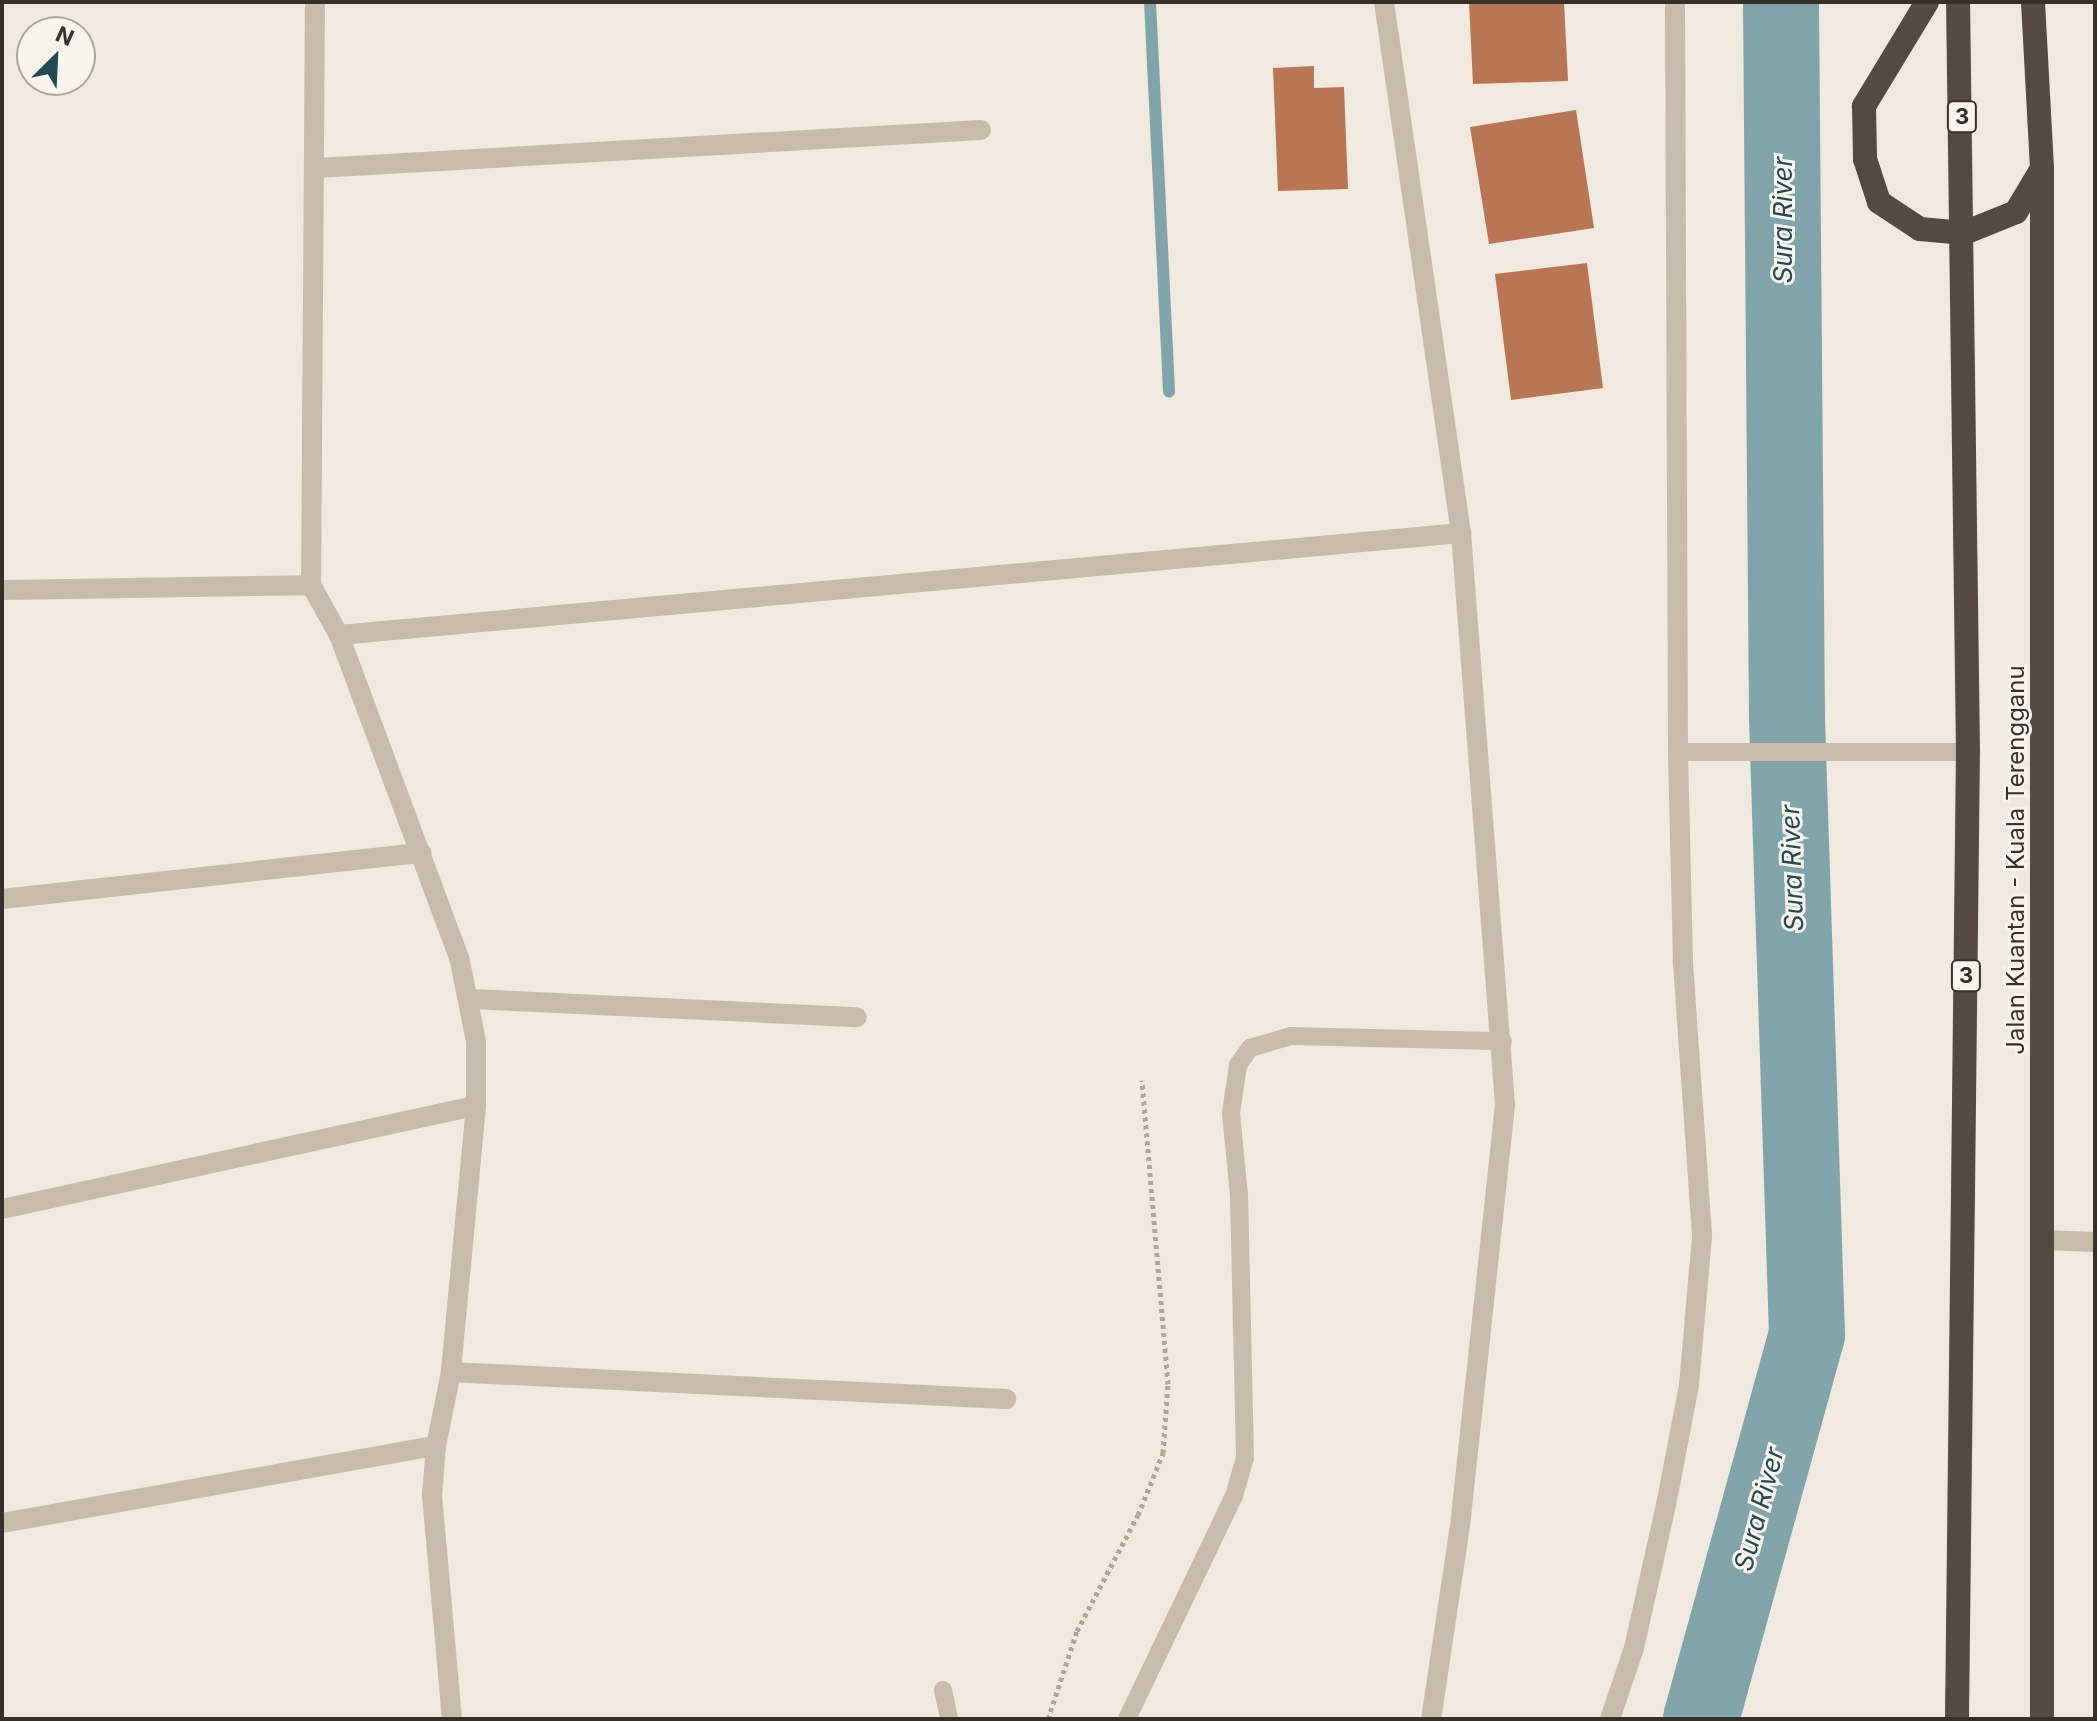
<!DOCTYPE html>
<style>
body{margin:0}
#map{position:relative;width:2097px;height:1721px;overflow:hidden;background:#f0e9df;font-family:Inter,sans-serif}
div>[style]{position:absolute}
.stream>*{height:12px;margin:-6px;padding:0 6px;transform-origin:6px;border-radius:6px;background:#81a4aa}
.river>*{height:76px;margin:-38px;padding:0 38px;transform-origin:38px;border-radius:38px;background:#81a4aa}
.building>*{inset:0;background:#b97654}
.path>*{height:5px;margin-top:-2.5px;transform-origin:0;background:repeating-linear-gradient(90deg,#b2a596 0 4px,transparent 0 8px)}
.lane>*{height:18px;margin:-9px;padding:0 9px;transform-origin:9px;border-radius:9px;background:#c7bbac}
.street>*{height:20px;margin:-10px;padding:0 10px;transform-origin:10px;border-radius:10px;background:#c7bbac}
.highway>*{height:24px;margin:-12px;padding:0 12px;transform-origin:12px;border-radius:12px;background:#554a42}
span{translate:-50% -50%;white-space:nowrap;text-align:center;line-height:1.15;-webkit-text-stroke:6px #f8f3eb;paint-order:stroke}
.shield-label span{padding:2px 6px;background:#f8f3eb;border:2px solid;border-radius:6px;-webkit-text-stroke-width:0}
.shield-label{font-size:22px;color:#362f2a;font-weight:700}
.street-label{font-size:24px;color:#362f2a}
.water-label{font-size:26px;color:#244b53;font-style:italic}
.frame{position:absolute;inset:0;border:4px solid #362f2a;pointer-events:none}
.north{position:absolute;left:16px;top:16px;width:80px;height:80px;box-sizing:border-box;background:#f8f3eb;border:2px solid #aaa59e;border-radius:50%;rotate:24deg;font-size:22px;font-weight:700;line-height:32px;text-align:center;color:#362f2a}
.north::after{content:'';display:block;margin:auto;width:28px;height:36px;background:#244b53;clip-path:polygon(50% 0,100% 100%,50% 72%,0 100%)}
</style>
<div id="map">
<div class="stream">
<i style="left:1150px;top:2px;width:390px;rotate:87.2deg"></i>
</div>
<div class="river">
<i style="left:1701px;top:1719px;width:398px;rotate:-74.6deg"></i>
<i style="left:1807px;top:1335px;width:617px;rotate:-91.86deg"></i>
<i style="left:1787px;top:718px;width:716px;rotate:-90.48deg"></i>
</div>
<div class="building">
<i style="clip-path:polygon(1469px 2px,1564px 2px,1568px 81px,1473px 84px)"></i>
<i style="clip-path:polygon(1314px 66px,1314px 88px,1344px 87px,1348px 189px,1278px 191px,1273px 68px)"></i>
<i style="clip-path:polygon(1576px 110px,1594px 228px,1489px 244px,1470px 127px)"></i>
<i style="clip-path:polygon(1587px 263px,1603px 388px,1511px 400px,1495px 274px)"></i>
</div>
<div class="path">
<i style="left:1048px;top:1719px;width:93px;rotate:-71.8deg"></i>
<i style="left:1077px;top:1631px;width:131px;rotate:-62.3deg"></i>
<i style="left:1138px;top:1515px;width:67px;rotate:-68deg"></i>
<i style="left:1163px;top:1453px;width:69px;rotate:-85.9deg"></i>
<i style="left:1168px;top:1384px;width:305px;rotate:-94.9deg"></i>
</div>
<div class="lane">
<i style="left:1678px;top:752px;width:290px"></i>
<i style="left:943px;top:1690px;width:30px;rotate:78deg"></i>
<i style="left:1127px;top:1719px;width:247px;rotate:-64.4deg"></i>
<i style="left:1234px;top:1496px;width:40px;rotate:-74deg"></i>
<i style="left:1245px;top:1458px;width:263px;rotate:-91.3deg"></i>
<i style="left:1239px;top:1195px;width:82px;rotate:-95.6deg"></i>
<i style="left:1231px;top:1113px;width:49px;rotate:-81.7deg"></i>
<i style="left:1238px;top:1065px;width:21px;rotate:-55deg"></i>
<i style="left:1250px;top:1048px;width:43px;rotate:-16.3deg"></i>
<i style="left:1291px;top:1036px;width:212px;rotate:1.4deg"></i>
</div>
<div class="street">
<i style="left:315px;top:2px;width:583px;rotate:90.39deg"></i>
<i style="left:311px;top:585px;width:57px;rotate:60.8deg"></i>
<i style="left:339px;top:635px;width:344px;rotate:69.6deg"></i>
<i style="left:459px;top:957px;width:86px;rotate:78.6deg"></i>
<i style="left:476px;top:1041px;width:65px;rotate:90deg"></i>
<i style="left:476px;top:1106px;width:267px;rotate:95.4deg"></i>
<i style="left:451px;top:1372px;width:76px;rotate:101.5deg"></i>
<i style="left:436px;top:1446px;width:49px;rotate:94.7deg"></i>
<i style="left:432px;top:1495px;width:225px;rotate:84.9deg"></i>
<i style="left:1384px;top:2px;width:537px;rotate:81.75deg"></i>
<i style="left:1461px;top:533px;width:574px;rotate:85.6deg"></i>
<i style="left:1505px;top:1105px;width:416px;rotate:96.1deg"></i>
<i style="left:1461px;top:1519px;width:202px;rotate:98.5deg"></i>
<i style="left:317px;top:168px;width:665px;rotate:-3.28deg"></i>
<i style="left:2px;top:590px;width:309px;rotate:-0.9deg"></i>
<i style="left:339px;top:635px;width:1127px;rotate:-5.19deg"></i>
<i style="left:2px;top:899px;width:422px;rotate:-6.3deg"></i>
<i style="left:471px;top:999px;width:386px;rotate:2.7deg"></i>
<i style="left:2px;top:1209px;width:485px;rotate:-12.3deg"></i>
<i style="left:2045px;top:1240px;width:50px;rotate:2.3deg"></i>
<i style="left:451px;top:1372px;width:556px;rotate:2.79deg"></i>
<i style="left:2px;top:1523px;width:441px;rotate:-10.1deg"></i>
<i style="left:1610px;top:1719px;width:75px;rotate:-71.3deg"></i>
<i style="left:1634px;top:1648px;width:147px;rotate:-77.4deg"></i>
<i style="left:1666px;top:1505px;width:122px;rotate:-79.1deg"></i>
<i style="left:1689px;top:1385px;width:151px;rotate:-85deg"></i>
<i style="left:1702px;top:1235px;width:276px;rotate:-94deg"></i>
<i style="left:1683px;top:960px;width:208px;rotate:-91.4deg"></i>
<i style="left:1678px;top:752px;width:750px;rotate:-90.23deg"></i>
</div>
<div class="highway">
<i style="left:1927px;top:2px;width:122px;rotate:121.2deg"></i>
<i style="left:1864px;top:106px;width:53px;rotate:88.9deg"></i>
<i style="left:1865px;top:159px;width:45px;rotate:72deg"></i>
<i style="left:1879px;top:202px;width:49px;rotate:33.4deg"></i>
<i style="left:1920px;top:229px;width:44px;rotate:5.2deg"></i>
<i style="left:1964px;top:233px;width:56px;rotate:-22deg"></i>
<i style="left:2016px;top:212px;width:49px;rotate:-59.2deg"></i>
<i style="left:2033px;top:2px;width:166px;rotate:86.9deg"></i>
<i style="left:2042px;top:168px;width:1551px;rotate:90deg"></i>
<i style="left:1957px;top:1719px;width:967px;rotate:-89.35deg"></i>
<i style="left:1968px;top:752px;width:750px;rotate:-90.76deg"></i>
</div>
<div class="shield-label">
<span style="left:1962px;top:117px">3</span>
<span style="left:1966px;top:976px">3</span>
</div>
<div class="street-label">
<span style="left:2016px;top:860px;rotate:-90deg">Jalan Kuantan - Kuala Terengganu</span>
</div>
<div class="water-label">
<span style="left:1783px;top:220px;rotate:-90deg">Sura River</span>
<span style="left:1792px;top:868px;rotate:-92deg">Sura River</span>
<span style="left:1759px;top:1509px;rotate:-75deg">Sura River</span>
</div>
<div class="frame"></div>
<div class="north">N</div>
</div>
